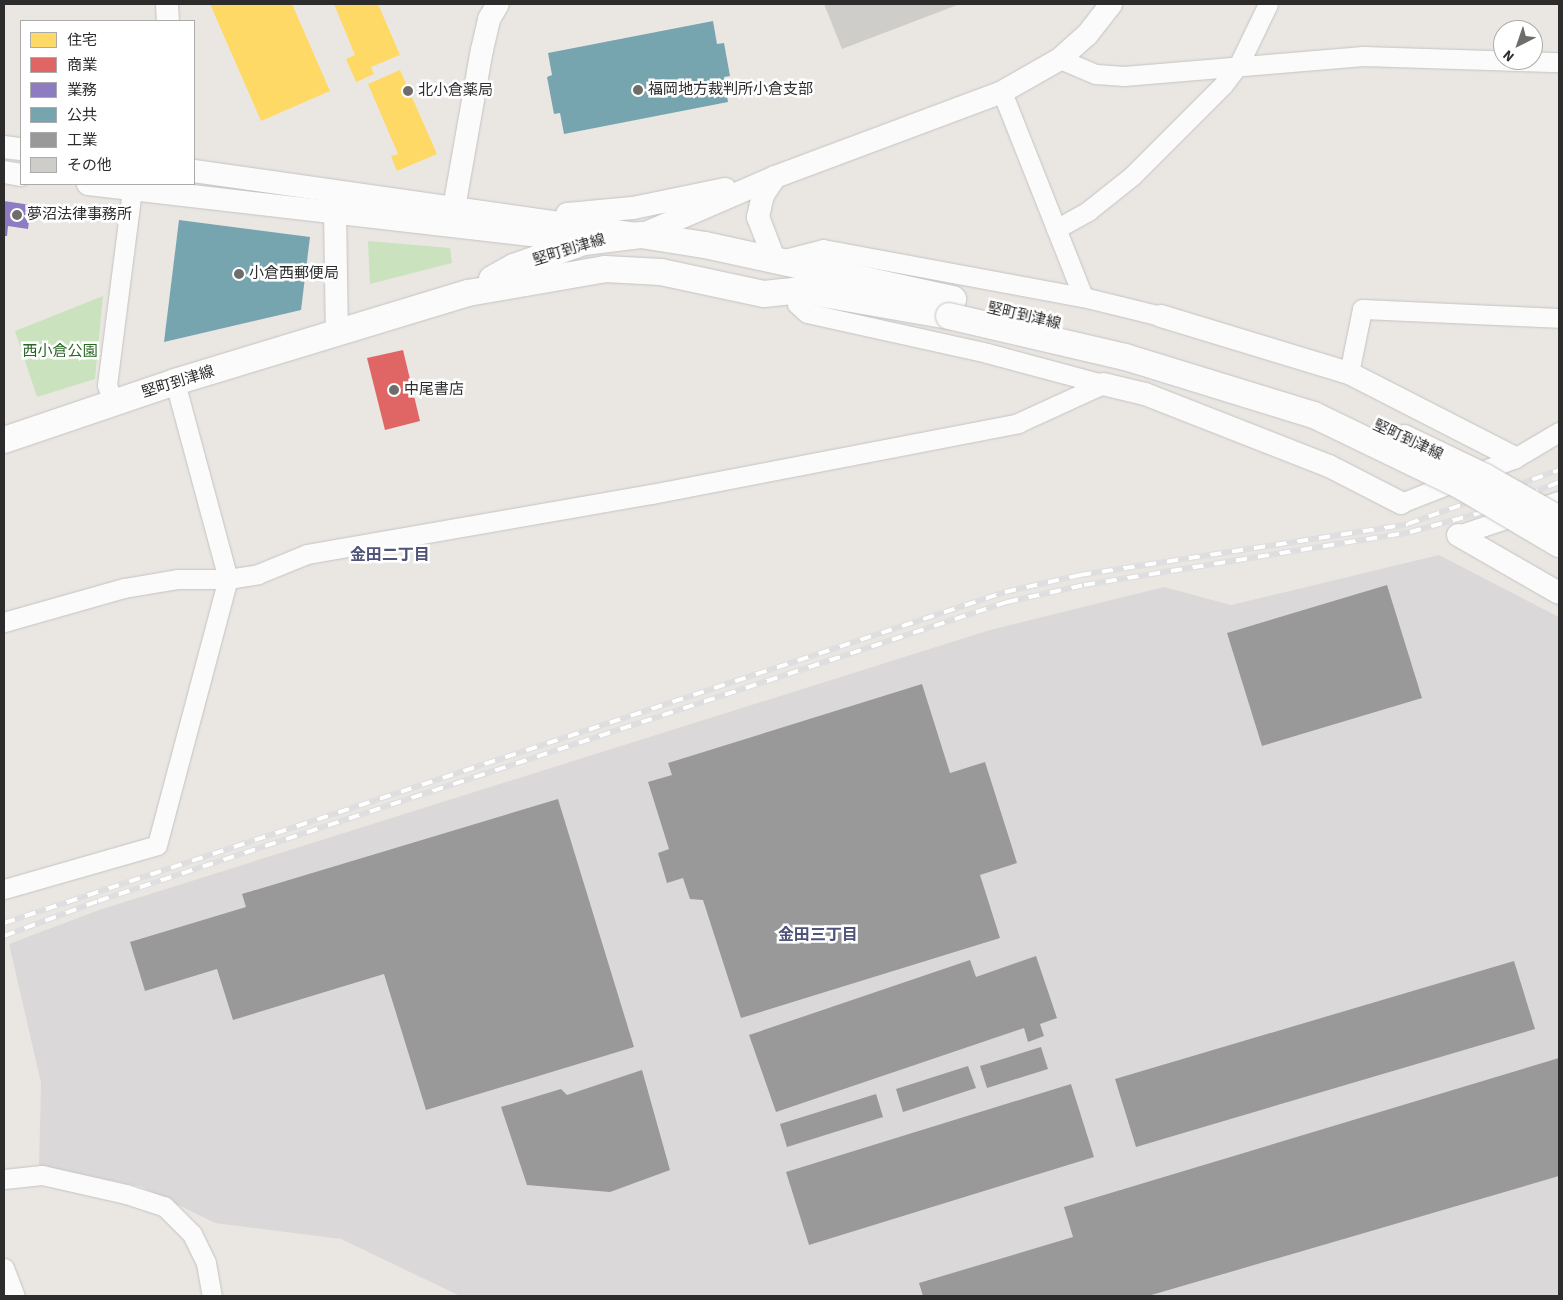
<!DOCTYPE html>
<meta charset="utf-8">
<style>
body{margin:0}
#map{position:relative;width:1563px;height:1300px;overflow:hidden;background:#eae7e3;font-family:"Source Sans 3","Noto Sans JP",sans-serif}
div>[style]{position:absolute}
.industrial>*{inset:0;background:#dbd8da}
.green>*{inset:0;background:#cae3be}
.homes>*{inset:0;background:#ffd966}
.shops>*{inset:0;background:#e06666}
.offices>*{inset:0;background:#8e7cc3}
.public>*{inset:0;background:#76a5af}
.industry>*{inset:0;background:#999}
.building>*{inset:0;background:#cfcdca}
.roads{filter:drop-shadow(0 0 1px #c4c3c2) drop-shadow(0 0 1px #c4c3c2)}
.minor>*{height:19px;margin:-9.5px;padding:0 9.5px;transform-origin:9.5px;border-radius:9.5px;background:#fcfbfb}
.tertiary>*{height:22px;margin:-11px;padding:0 11px;transform-origin:11px;border-radius:11px;background:#fcfbfb}
.secondary>*{height:26px;margin:-13px;padding:0 13px;transform-origin:13px;border-radius:13px;background:#fcfbfb}
.rail>*{height:5.5px;margin-top:-2.75px;transform-origin:0;background:repeating-linear-gradient(90deg,#fff 0 11px,#dedee0 0 22px);box-sizing:border-box;border-block:1px solid #dedee0}
.bridges{filter:drop-shadow(0 0 1px #c4c3c2) drop-shadow(0 0 1px #c4c3c2)}
.secondary-bridge>*{height:26px;margin:-13px;padding:0 13px;transform-origin:13px;border-radius:13px;background:#fcfbfb}
.dots>*{width:14px;height:14px;translate:-50% -50%;box-sizing:border-box;border:2px solid #fff;border-radius:50%}
span{translate:-50% -50%;white-space:nowrap;text-align:center;line-height:1.15;-webkit-text-stroke:5px #fff;paint-order:stroke}
.poi-label{font-size:15px;color:#2c2c2c}
.left{translate:0 -50%;text-align:left}
.street-label{font-size:15px;color:#2c2c2c}
.park-label{font-size:15px;color:#276620}
.neighbourhood-label{font-size:16px;color:#4f537a;font-weight:700}
.frame{position:absolute;inset:0;border:5px solid #2c2c2c;pointer-events:none}
.legend{position:absolute;left:20px;top:20px;width:175px;height:165px;box-sizing:border-box;background:#fff;border:1px solid #ababab;margin:0;padding:6px 9px;list-style:none;font-size:15px;color:#2c2c2c}
.legend li{display:flex;align-items:center;gap:10px;height:25px}
.legend b{width:25px;border:1px solid #ababab}
.north{position:absolute;left:1493px;top:20px;width:50px;height:50px;box-sizing:border-box;background:#fff;border:1px solid #ababab;border-radius:50%;rotate:221deg;font-size:14px;font-weight:700;line-height:20px;text-align:center;color:#2c2c2c}
.north::after{content:'';display:block;margin:auto;width:18px;height:22px;background:#6e6d6c;clip-path:polygon(50% 0,100% 100%,50% 72%,0 100%)}
</style>
<div id="map">
<div class="industrial">
<i style="clip-path:polygon(1439px 555px,1559px 617px,1559px 1296px,460px 1296px,341px 1239px,215px 1223px,142px 1187px,39px 1165px,41px 1083px,9px 944px,99px 910px,990px 630px,1164px 587px,1231px 605px)"></i>
</div>
<div class="green">
<i style="clip-path:polygon(368px 241px,450px 248px,452px 263px,370px 284px)"></i>
<i style="clip-path:polygon(103px 296px,95px 379px,37px 397px,15px 331px)"></i>
</div>
<div class="homes">
<i style="clip-path:polygon(210px 4px,292px 4px,330px 91px,261px 121px)"></i>
<i style="clip-path:polygon(334px 4px,378px 4px,400px 55px,371px 67px,374px 74px,356px 82px,346px 59px,355px 55px)"></i>
<i style="clip-path:polygon(400px 70px,437px 154px,397px 171px,391px 156px,398px 154px,368px 84px)"></i>
</div>
<div class="shops">
<i style="clip-path:polygon(403px 350px,420px 421px,385px 430px,367px 358px)"></i>
</div>
<div class="offices">
<i style="clip-path:polygon(4px 201px,31px 205px,28px 229px,8px 226px,7px 236px,4px 236px)"></i>
</div>
<div class="public">
<i style="clip-path:polygon(713px 21px,717px 44px,724px 43px,730px 76px,724px 77px,728px 102px,564px 134px,560px 113px,554px 114px,547px 77px,552px 75px,548px 53px)"></i>
<i style="clip-path:polygon(179px 220px,310px 237px,301px 310px,164px 342px)"></i>
</div>
<div class="industry">
<i style="clip-path:polygon(1387px 585px,1422px 698px,1262px 746px,1227px 633px)"></i>
<i style="clip-path:polygon(922px 684px,950px 773px,985px 762px,1017px 863px,980px 875px,1000px 938px,741px 1018px,703px 900px,690px 899px,683px 878px,667px 883px,658px 853px,669px 849px,648px 782px,672px 775px,668px 763px)"></i>
<i style="clip-path:polygon(558px 799px,634px 1047px,426px 1110px,384px 974px,233px 1020px,217px 969px,145px 991px,130px 942px,246px 907px,242px 894px)"></i>
<i style="clip-path:polygon(1036px 956px,1057px 1018px,1040px 1024px,1044px 1036px,1028px 1042px,1024px 1028px,776px 1112px,749px 1035px,970px 960px,976px 977px)"></i>
<i style="clip-path:polygon(1514px 961px,1535px 1029px,1136px 1147px,1115px 1079px)"></i>
<i style="clip-path:polygon(1041px 1047px,1048px 1069px,987px 1088px,980px 1066px)"></i>
<i style="clip-path:polygon(1559px 1058px,1559px 1176px,1148px 1296px,923px 1296px,919px 1283px,1073px 1237px,1064px 1207px)"></i>
<i style="clip-path:polygon(968px 1066px,976px 1088px,903px 1112px,896px 1089px)"></i>
<i style="clip-path:polygon(642px 1070px,670px 1170px,610px 1192px,527px 1185px,501px 1107px,561px 1089px,567px 1095px)"></i>
<i style="clip-path:polygon(1071px 1084px,1094px 1157px,809px 1245px,786px 1172px)"></i>
<i style="clip-path:polygon(876px 1094px,883px 1117px,787px 1147px,780px 1124px)"></i>
</div>
<div class="building">
<i style="clip-path:polygon(824px 4px,960px 4px,842px 49px)"></i>
</div>
<div class="roads">
<div class="minor">
<i style="left:1060px;top:59px;width:39px;rotate:23deg"></i>
<i style="left:1096px;top:74px;width:28px;rotate:4deg"></i>
<i style="left:1124px;top:76px;width:240px;rotate:-4.8deg"></i>
<i style="left:1363px;top:56px;width:196px;rotate:1.8deg"></i>
<i style="left:1002px;top:92px;width:220px;rotate:68.4deg"></i>
<i style="left:1056px;top:229px;width:37px;rotate:-29deg"></i>
<i style="left:1088px;top:211px;width:56px;rotate:-38.5deg"></i>
<i style="left:1132px;top:176px;width:129px;rotate:-45deg"></i>
<i style="left:1223px;top:85px;width:26px;rotate:-53deg"></i>
<i style="left:1239px;top:64px;width:67px;rotate:-64.2deg"></i>
<i style="left:781px;top:260px;width:43px;rotate:-14.7deg"></i>
<i style="left:823px;top:249px;width:264px;rotate:10.5deg"></i>
<i style="left:1083px;top:297px;width:80px;rotate:13.7deg"></i>
<i style="left:800px;top:290px;width:14px;rotate:102deg"></i>
<i style="left:797px;top:304px;width:13px;rotate:42deg"></i>
<i style="left:807px;top:313px;width:184px;rotate:12.5deg"></i>
<i style="left:987px;top:353px;width:120px;rotate:15deg"></i>
<i style="left:1349px;top:373px;width:65px;rotate:-78.5deg"></i>
<i style="left:1362px;top:309px;width:197px;rotate:2.6deg"></i>
<i style="left:113px;top:403px;width:19px;rotate:-108deg"></i>
<i style="left:107px;top:385px;width:197px;rotate:-82.7deg"></i>
<i style="left:1401px;top:503px;width:123px;rotate:-21.5deg"></i>
<i style="left:1515px;top:458px;width:51px;rotate:-30.6deg"></i>
<i style="left:1458px;top:535px;width:107px;rotate:-18.6deg"></i>
<i style="left:4px;top:622px;width:125px;rotate:-15.8deg"></i>
<i style="left:124px;top:588px;width:55px;rotate:-9.5deg"></i>
<i style="left:178px;top:579px;width:50px"></i>
<i style="left:228px;top:579px;width:30px;rotate:-9deg"></i>
<i style="left:258px;top:574px;width:53px;rotate:-22.2deg"></i>
<i style="left:307px;top:554px;width:349px;rotate:-9.9deg"></i>
<i style="left:651px;top:494px;width:374px;rotate:-10.9deg"></i>
<i style="left:1018px;top:423px;width:94px;rotate:-24.6deg"></i>
<i style="left:4px;top:889px;width:159px;rotate:-16deg"></i>
<i style="left:157px;top:845px;width:275px;rotate:-75.1deg"></i>
<i style="left:228px;top:579px;width:204px;rotate:-105.1deg"></i>
<i style="left:4px;top:1179px;width:38px;rotate:-6deg"></i>
<i style="left:42px;top:1175px;width:86px;rotate:12.7deg"></i>
<i style="left:126px;top:1194px;width:40px;rotate:18deg"></i>
<i style="left:164px;top:1206px;width:40px;rotate:45deg"></i>
<i style="left:192px;top:1234px;width:32px;rotate:64deg"></i>
<i style="left:206px;top:1263px;width:34px;rotate:80deg"></i>
<i style="left:4px;top:1268px;width:30px;rotate:69deg"></i>
</div>
<div class="tertiary">
<i style="left:167px;top:4px;width:17px;rotate:87deg"></i>
<i style="left:4px;top:147px;width:17px;rotate:7deg"></i>
<i style="left:194px;top:171px;width:452px;rotate:8.1deg"></i>
<i style="left:641px;top:235px;width:146px;rotate:-23.4deg"></i>
<i style="left:775px;top:177px;width:242px;rotate:-20.5deg"></i>
<i style="left:1002px;top:92px;width:67px;rotate:-29.6deg"></i>
<i style="left:1060px;top:59px;width:36px;rotate:-42deg"></i>
<i style="left:1087px;top:35px;width:39px;rotate:-52deg"></i>
<i style="left:4px;top:172px;width:17px;rotate:10deg"></i>
<i style="left:775px;top:177px;width:22px;rotate:124deg"></i>
<i style="left:763px;top:195px;width:23px;rotate:103deg"></i>
<i style="left:758px;top:217px;width:47px;rotate:68.9deg"></i>
<i style="left:88px;top:184px;width:478px;rotate:6.6deg"></i>
<i style="left:454px;top:208px;width:160px;rotate:-80deg"></i>
<i style="left:482px;top:50px;width:32px;rotate:-77deg"></i>
<i style="left:489px;top:19px;width:17px;rotate:-59deg"></i>
<i style="left:335px;top:211px;width:123px;rotate:89.1deg"></i>
<i style="left:567px;top:214px;width:66px;rotate:-5.2deg"></i>
<i style="left:633px;top:208px;width:94px;rotate:-11.7deg"></i>
<i style="left:1161px;top:316px;width:196px;rotate:16.9deg"></i>
<i style="left:1349px;top:373px;width:186px;rotate:27.1deg"></i>
<i style="left:1103px;top:384px;width:43px;rotate:13.4deg"></i>
<i style="left:1145px;top:394px;width:198px;rotate:21.4deg"></i>
<i style="left:1329px;top:466px;width:81px;rotate:27.2deg"></i>
<i style="left:1458px;top:535px;width:116px;rotate:29.9deg"></i>
</div>
<div class="secondary">
<i style="left:492px;top:279px;width:25px;rotate:-29deg"></i>
<i style="left:514px;top:267px;width:74px;rotate:-19.7deg"></i>
<i style="left:584px;top:242px;width:57px;rotate:-7deg"></i>
<i style="left:641px;top:235px;width:65px;rotate:8.9deg"></i>
<i style="left:705px;top:245px;width:254px;rotate:12.3deg"></i>
<i style="left:4px;top:440px;width:181px;rotate:-18.7deg"></i>
<i style="left:175px;top:382px;width:306px;rotate:-16.9deg"></i>
<i style="left:468px;top:293px;width:139px;rotate:-9.9deg"></i>
<i style="left:605px;top:269px;width:56px;rotate:3.1deg"></i>
<i style="left:661px;top:272px;width:105px;rotate:12.1deg"></i>
<i style="left:764px;top:294px;width:36px;rotate:-6deg"></i>
<i style="left:800px;top:290px;width:151px;rotate:9.9deg"></i>
</div>
</div>
<div class="rail">
<i style="left:4px;top:923px;width:1054px;rotate:-18.3deg"></i>
<i style="left:1005px;top:592px;width:77px;rotate:-12.8deg"></i>
<i style="left:1080px;top:575px;width:332px;rotate:-8.8deg"></i>
<i style="left:1408px;top:524px;width:160px;rotate:-19.7deg"></i>
<i style="left:4px;top:936px;width:100px;rotate:-20.4deg"></i>
<i style="left:98px;top:901px;width:957px;rotate:-18.21deg"></i>
<i style="left:1007px;top:602px;width:79px;rotate:-12.4deg"></i>
<i style="left:1084px;top:585px;width:330px;rotate:-9.2deg"></i>
<i style="left:1410px;top:532px;width:80px;rotate:-15.3deg"></i>
<i style="left:1487px;top:511px;width:78px;rotate:-21.9deg"></i>
</div>
<div class="bridges">
<div class="secondary-bridge">
<i style="left:949px;top:316px;width:181px;rotate:13.1deg"></i>
<i style="left:1125px;top:357px;width:198px;rotate:17.1deg"></i>
<i style="left:1314px;top:415px;width:163px;rotate:25.8deg"></i>
<i style="left:1461px;top:486px;width:114px;rotate:30.6deg"></i>
<i style="left:1404px;top:438px;width:90px;rotate:25.7deg"></i>
<i style="left:1485px;top:477px;width:85px;rotate:29.6deg"></i>
</div>
</div>
<div class="dots">
<i style="left:638px;top:90px;background:#6e6d6c"></i>
<i style="left:408px;top:91px;background:#6e6d6c"></i>
<i style="left:17px;top:215px;background:#6e6d6c"></i>
<i style="left:239px;top:274px;background:#6e6d6c"></i>
<i style="left:394px;top:390px;background:#6e6d6c"></i>
</div>
<div class="poi-label">
<span class="left" style="left:648px;top:90px">福岡地方裁判所小倉支部</span>
<span class="left" style="left:418px;top:91px">北小倉薬局</span>
<span class="left" style="left:27px;top:215px">夢沼法律事務所</span>
<span class="left" style="left:249px;top:274px">小倉西郵便局</span>
<span class="left" style="left:404px;top:390px">中尾書店</span>
</div>
<div class="street-label">
<span style="left:569px;top:250px;rotate:-17deg">堅町到津線</span>
<span style="left:1024px;top:316px;rotate:13deg">堅町到津線</span>
<span style="left:178px;top:382px;rotate:-17deg">堅町到津線</span>
<span style="left:1408px;top:440px;rotate:25deg">堅町到津線</span>
</div>
<div class="park-label">
<span style="left:60px;top:352px">西小倉公園</span>
</div>
<div class="neighbourhood-label">
<span style="left:390px;top:555px">金田二丁目</span>
<span style="left:818px;top:935px">金田三丁目</span>
</div>
<div class="frame"></div>
<ul class="legend">
<li><b style="height:14px;background:#ffd966"></b>住宅</li>
<li><b style="height:14px;background:#e06666"></b>商業</li>
<li><b style="height:14px;background:#8e7cc3"></b>業務</li>
<li><b style="height:14px;background:#76a5af"></b>公共</li>
<li><b style="height:14px;background:#999"></b>工業</li>
<li><b style="height:14px;background:#cfcdca"></b>その他</li>
</ul>
<div class="north">N</div>
</div>
